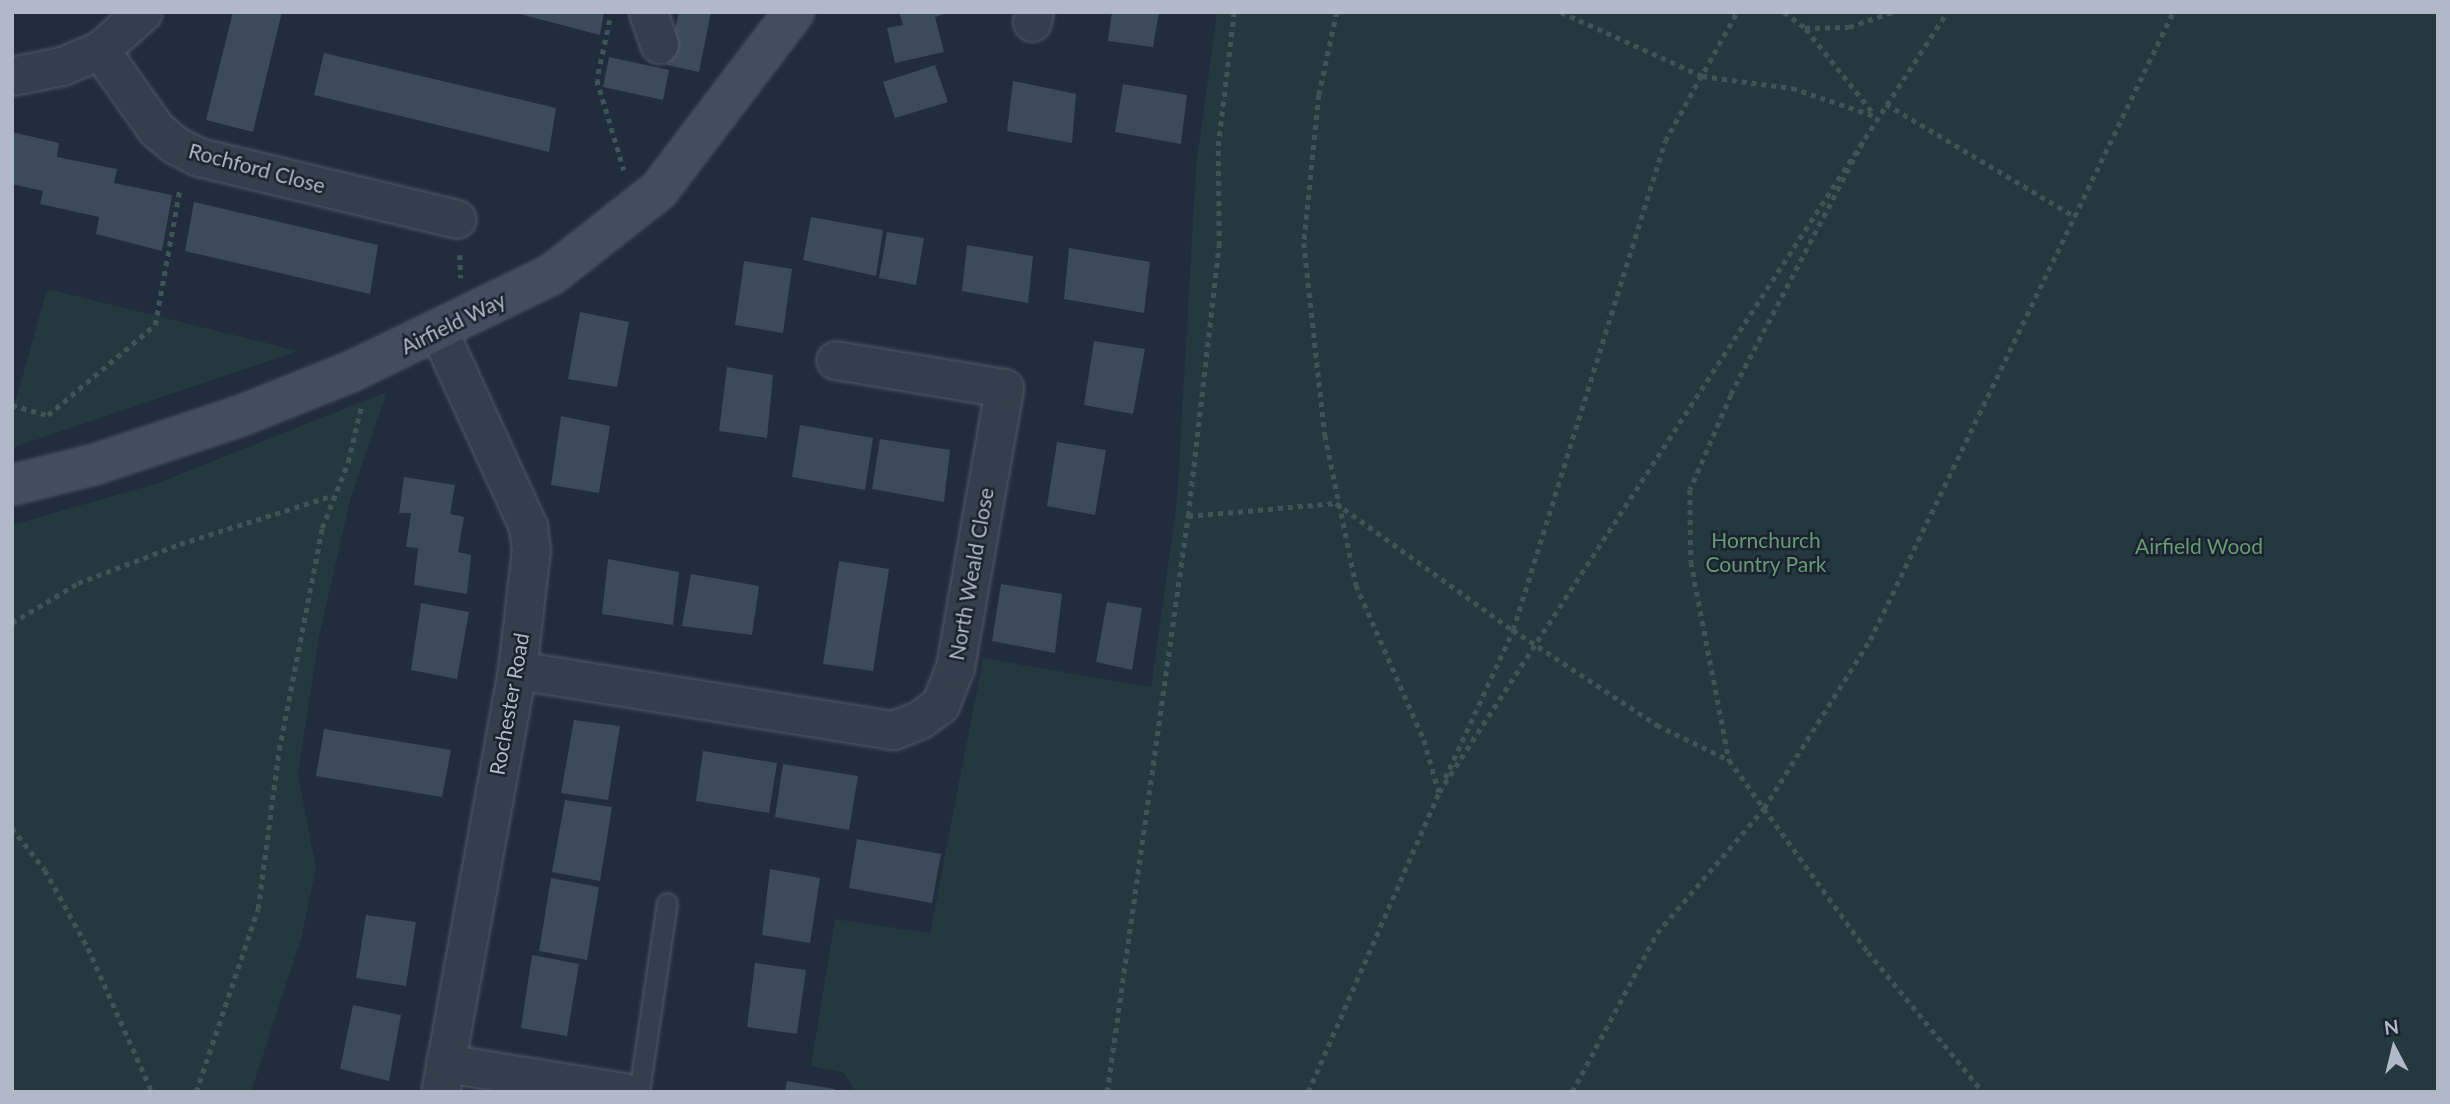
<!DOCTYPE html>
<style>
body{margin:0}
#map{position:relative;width:2450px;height:1104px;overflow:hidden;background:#212c3c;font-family:Lato,sans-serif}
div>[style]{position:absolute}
.green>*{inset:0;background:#23393d}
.building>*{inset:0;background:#3d4a5b}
.path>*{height:4.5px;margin-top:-2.25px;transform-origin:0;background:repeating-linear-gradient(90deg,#3e5557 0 5px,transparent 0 10px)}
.roads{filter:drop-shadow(0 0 2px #515967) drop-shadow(0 0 2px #515967)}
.lane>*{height:19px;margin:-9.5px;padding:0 9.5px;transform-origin:9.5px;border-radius:9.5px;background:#353e4c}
.street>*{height:37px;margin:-18.5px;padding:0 18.5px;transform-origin:18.5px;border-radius:18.5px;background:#353e4c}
.secondary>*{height:38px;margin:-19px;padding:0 19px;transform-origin:19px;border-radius:19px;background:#434d5f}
span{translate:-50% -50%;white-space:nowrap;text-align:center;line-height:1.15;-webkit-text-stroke:5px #1b2331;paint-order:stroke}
.street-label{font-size:21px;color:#b1b9c8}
.park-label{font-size:21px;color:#679a73}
.frame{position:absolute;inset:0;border:14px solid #b1b9c8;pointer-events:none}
.north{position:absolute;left:2359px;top:1013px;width:70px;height:70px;-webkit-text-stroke:5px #1b2331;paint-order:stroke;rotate:353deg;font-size:19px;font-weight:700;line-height:28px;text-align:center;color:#b1b9c8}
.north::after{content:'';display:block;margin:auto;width:24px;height:32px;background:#b1b9c8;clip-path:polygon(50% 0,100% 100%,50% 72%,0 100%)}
</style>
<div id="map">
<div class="green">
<i style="clip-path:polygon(1217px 12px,2438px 12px,2438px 1092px,856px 1092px,844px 1073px,811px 1066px,835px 919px,930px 933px,983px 658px,1151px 687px,1177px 501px,1196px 167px)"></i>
<i style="clip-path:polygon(47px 290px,52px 290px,298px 351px,12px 448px,12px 413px)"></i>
<i style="clip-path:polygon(387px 392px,351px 497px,319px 637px,298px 774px,316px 868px,301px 939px,251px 1092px,12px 1092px,12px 525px,158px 483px)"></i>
</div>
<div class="building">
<i style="clip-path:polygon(233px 12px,282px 12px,253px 132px,206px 120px)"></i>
<i style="clip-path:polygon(512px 12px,604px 12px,600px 35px)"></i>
<i style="clip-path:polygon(679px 12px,711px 12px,699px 72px,667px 65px)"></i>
<i style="clip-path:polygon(899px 12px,951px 12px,935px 17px,944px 52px,895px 63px,887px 28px,903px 25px)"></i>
<i style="clip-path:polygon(1112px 12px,1159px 12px,1153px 47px,1108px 41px)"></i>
<i style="clip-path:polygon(324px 53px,556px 108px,549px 152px,314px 95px)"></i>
<i style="clip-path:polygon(609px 57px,669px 70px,663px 100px,603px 87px)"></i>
<i style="clip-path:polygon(935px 65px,948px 102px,895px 118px,883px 82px)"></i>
<i style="clip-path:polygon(1013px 81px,1076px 94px,1072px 143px,1007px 131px)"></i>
<i style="clip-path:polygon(1123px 84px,1187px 95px,1181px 144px,1115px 132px)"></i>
<i style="clip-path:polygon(12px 132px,59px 143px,57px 157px,117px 169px,114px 183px,172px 195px,162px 251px,96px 234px,99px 217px,40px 204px,43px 191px,12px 184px)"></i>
<i style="clip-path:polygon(194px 202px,378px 245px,370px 294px,185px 251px)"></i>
<i style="clip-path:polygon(811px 217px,883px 230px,876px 276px,803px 260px)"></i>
<i style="clip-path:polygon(887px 232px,924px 238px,916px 285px,879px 278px)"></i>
<i style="clip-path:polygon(967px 245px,1033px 256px,1028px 303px,962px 291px)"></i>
<i style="clip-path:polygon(1069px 248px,1150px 262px,1144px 313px,1064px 299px)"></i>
<i style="clip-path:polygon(744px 261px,792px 269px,783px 333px,735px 325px)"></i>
<i style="clip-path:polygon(580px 312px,629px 322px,617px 387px,568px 379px)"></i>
<i style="clip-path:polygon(1094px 341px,1145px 349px,1133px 414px,1084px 405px)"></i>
<i style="clip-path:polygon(727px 367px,773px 375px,767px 438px,719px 431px)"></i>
<i style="clip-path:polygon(561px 416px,610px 426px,599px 493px,551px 485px)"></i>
<i style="clip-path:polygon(800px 425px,873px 438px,865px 490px,792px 477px)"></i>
<i style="clip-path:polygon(880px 439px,950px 450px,944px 502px,872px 489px)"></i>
<i style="clip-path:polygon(1057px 442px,1106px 450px,1095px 515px,1047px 506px)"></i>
<i style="clip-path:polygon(404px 477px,455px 485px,450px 514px,464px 517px,458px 552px,471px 555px,467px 594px,414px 585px,418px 548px,406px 547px,411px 513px,399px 513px)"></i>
<i style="clip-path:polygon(608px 559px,679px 572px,673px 625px,602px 614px)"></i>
<i style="clip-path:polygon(839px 561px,889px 569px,873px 671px,823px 664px)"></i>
<i style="clip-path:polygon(691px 574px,759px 586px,752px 635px,682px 626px)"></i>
<i style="clip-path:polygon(1001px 584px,1062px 594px,1055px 653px,992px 641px)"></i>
<i style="clip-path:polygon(1107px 602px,1142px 608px,1132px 670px,1096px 662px)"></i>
<i style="clip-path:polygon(421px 603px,469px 612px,457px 679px,411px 670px)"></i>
<i style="clip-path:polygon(574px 720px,620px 726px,608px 800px,561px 793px)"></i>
<i style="clip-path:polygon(324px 729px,451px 750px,442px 797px,316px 776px)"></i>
<i style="clip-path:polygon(703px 751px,777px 763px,769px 813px,696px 801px)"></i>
<i style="clip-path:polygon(783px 764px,858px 776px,849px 830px,775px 817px)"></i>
<i style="clip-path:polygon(565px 800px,612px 807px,600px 881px,552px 872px)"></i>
<i style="clip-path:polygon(857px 839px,941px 854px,932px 903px,849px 888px)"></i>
<i style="clip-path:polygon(770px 869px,820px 878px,810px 943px,762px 935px)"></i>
<i style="clip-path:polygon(551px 878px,599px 887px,587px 960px,539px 951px)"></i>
<i style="clip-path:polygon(366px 915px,416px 922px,406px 986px,356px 978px)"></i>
<i style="clip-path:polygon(532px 955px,579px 964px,567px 1036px,521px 1028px)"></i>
<i style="clip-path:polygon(755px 963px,806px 970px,797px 1034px,747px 1027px)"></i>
<i style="clip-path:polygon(353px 1005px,401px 1015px,389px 1081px,340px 1069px)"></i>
<i style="clip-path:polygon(787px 1081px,835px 1089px,834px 1092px,785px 1092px)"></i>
</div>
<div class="path">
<i style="left:1337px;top:12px;width:85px;rotate:102.2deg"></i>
<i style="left:1319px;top:95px;width:149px;rotate:95.8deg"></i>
<i style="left:1304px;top:243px;width:193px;rotate:83.8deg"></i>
<i style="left:1325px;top:435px;width:153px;rotate:78.3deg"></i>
<i style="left:1356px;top:585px;width:169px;rotate:66.3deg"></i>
<i style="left:1424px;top:740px;width:54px;rotate:73.9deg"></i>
<i style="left:1561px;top:12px;width:155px;rotate:24.4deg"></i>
<i style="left:1702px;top:76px;width:91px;rotate:7.6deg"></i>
<i style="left:1792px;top:88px;width:90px;rotate:18.8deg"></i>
<i style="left:1784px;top:12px;width:26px;rotate:37deg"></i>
<i style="left:1805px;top:28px;width:44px;rotate:-1.3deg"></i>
<i style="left:1849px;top:27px;width:46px;rotate:-19.2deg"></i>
<i style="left:610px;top:20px;width:61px;rotate:102.2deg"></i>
<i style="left:597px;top:80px;width:94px;rotate:73.3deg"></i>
<i style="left:1806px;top:29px;width:110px;rotate:51.3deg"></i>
<i style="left:1886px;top:104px;width:219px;rotate:30.8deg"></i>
<i style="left:1863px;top:142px;width:285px;rotate:117.6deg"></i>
<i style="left:1731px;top:395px;width:103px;rotate:113.3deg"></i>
<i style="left:1690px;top:490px;width:72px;rotate:89.2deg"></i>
<i style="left:1691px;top:562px;width:202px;rotate:79.1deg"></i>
<i style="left:1729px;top:760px;width:237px;rotate:54.1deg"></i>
<i style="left:1868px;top:952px;width:181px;rotate:50.6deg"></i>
<i style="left:460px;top:255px;width:23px;rotate:88deg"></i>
<i style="left:12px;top:405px;width:37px;rotate:16deg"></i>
<i style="left:48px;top:415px;width:140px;rotate:-40.1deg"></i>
<i style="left:155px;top:325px;width:139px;rotate:-79.7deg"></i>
<i style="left:1188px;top:516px;width:149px;rotate:-5deg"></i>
<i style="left:1336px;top:503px;width:218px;rotate:35.7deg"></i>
<i style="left:1513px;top:630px;width:173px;rotate:33.4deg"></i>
<i style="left:1657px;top:725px;width:80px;rotate:25.9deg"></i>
<i style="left:12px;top:623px;width:77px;rotate:-31.2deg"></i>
<i style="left:78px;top:583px;width:109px;rotate:-20.9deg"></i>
<i style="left:180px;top:544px;width:158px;rotate:-17.6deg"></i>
<i style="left:1445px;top:778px;width:163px;rotate:-65.3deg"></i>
<i style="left:1513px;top:630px;width:512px;rotate:-72.73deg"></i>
<i style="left:1665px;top:141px;width:148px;rotate:-60.8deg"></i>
<i style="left:12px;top:828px;width:53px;rotate:51.8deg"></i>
<i style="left:45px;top:870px;width:89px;rotate:61.1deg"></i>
<i style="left:88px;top:948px;width:158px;rotate:66deg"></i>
<i style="left:196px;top:1092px;width:193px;rotate:-71.3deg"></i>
<i style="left:258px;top:909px;width:160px;rotate:-82.5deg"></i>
<i style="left:279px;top:750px;width:226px;rotate:-79deg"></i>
<i style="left:322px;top:528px;width:71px;rotate:-68.5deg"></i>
<i style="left:348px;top:462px;width:57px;rotate:-76.7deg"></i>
<i style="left:1107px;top:1092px;width:582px;rotate:-82deg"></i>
<i style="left:1188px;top:516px;width:272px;rotate:-83.5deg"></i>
<i style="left:1219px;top:246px;width:100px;rotate:-90.6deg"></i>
<i style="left:1218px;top:146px;width:135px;rotate:-83.2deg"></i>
<i style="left:1308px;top:1092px;width:327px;rotate:-66.4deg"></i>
<i style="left:1439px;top:792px;width:931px;rotate:-56.92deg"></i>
<i style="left:1572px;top:1092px;width:180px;rotate:-61.9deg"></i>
<i style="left:1657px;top:933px;width:165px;rotate:-49.4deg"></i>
<i style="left:1764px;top:808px;width:199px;rotate:-57.8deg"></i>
<i style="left:1870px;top:640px;width:697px;rotate:-64.24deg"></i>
</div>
<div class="roads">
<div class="lane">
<i style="left:639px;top:1092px;width:191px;rotate:-81.6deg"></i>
</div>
<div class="street">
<i style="left:648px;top:12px;width:34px;rotate:71deg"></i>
<i style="left:1032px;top:22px;width:10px;rotate:-79deg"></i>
<i style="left:100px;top:50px;width:97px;rotate:54.7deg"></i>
<i style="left:156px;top:129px;width:25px;rotate:40deg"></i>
<i style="left:175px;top:145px;width:27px;rotate:27deg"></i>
<i style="left:199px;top:157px;width:265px;rotate:13.5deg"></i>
<i style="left:12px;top:76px;width:51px;rotate:-11.3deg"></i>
<i style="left:62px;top:66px;width:41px;rotate:-22.8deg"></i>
<i style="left:100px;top:50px;width:57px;rotate:-41.5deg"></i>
<i style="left:439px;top:332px;width:213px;rotate:65.4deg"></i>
<i style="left:528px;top:526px;width:23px;rotate:83deg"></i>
<i style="left:531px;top:549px;width:122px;rotate:96.6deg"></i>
<i style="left:517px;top:670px;width:429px;rotate:100.3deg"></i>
<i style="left:517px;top:670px;width:381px;rotate:9.1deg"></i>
<i style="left:893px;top:730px;width:28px;rotate:-21deg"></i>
<i style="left:919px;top:720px;width:26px;rotate:-36deg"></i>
<i style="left:940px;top:705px;width:41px;rotate:-68.5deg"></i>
<i style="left:955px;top:667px;width:283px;rotate:-80deg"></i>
<i style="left:1004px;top:388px;width:171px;rotate:-170.6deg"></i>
<i style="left:445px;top:1063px;width:181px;rotate:9.2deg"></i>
</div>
<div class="secondary">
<i style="left:12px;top:485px;width:83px;rotate:-13.9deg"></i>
<i style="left:93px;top:465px;width:155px;rotate:-18.4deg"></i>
<i style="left:240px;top:416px;width:118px;rotate:-21.8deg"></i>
<i style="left:350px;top:372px;width:223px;rotate:-25.8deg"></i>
<i style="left:551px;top:275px;width:137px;rotate:-38.2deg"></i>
<i style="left:659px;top:190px;width:223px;rotate:-52.8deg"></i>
</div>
</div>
<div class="street-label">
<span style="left:257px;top:168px;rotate:15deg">Rochford Close</span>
<span style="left:453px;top:323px;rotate:-26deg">Airfield Way</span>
<span style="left:971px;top:574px;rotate:-80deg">North Weald Close</span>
<span style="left:509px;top:704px;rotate:-80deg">Rochester Road</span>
</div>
<div class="park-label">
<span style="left:1766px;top:552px">Hornchurch<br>Country Park</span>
<span style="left:2199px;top:546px">Airfield Wood</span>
</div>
<div class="frame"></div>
<div class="north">N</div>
</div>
